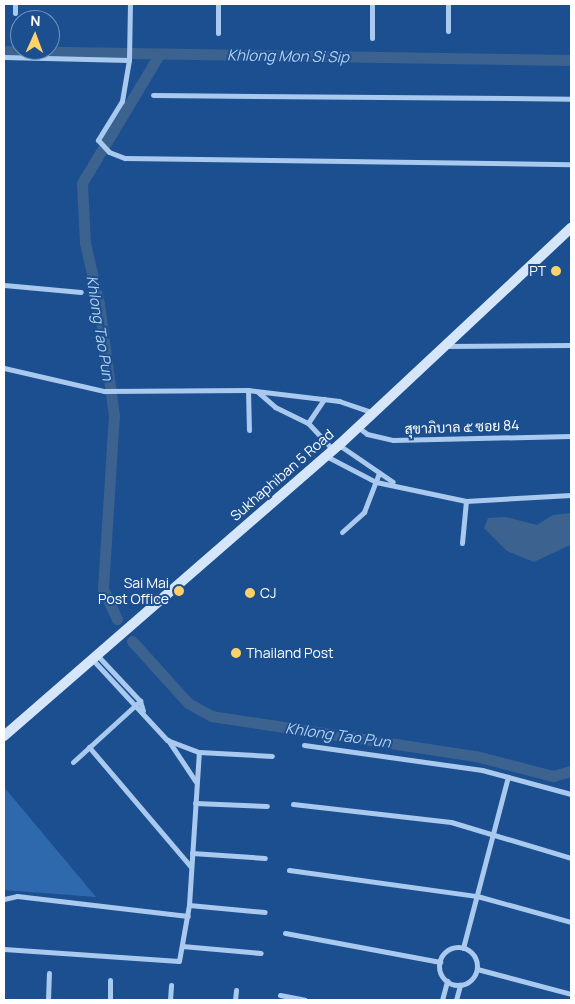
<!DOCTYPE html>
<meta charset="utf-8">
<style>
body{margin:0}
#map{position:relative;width:575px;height:1004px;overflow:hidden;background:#1b4f8f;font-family:Manrope,Sarabun,sans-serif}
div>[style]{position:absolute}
.green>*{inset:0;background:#2e69ad}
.water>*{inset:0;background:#3c6290}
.canal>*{height:11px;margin:-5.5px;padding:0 5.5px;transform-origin:5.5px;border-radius:5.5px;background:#3c6290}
.street>*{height:5px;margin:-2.5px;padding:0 2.5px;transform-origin:2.5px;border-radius:2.5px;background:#a9c9ee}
.street>.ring{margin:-2.5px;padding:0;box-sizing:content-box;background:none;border:5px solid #a9c9ee;border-radius:50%}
.secondary>*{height:10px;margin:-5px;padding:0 5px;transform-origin:5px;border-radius:5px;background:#d6e6fa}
.dots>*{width:14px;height:14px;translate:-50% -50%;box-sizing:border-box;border:2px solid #1b4f8f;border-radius:50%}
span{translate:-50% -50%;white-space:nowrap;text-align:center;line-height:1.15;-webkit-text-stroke:4px #1b4f8f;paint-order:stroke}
.poi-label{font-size:14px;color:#fff}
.right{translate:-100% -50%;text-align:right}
.left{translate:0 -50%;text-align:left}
.street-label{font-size:14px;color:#fff}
.water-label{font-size:15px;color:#b5d3f5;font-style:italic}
.frame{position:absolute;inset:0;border:5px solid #fff;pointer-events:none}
.north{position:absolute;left:10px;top:10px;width:50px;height:50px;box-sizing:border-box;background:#1b4f8f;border:1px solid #7695bc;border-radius:50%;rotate:2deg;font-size:14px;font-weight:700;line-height:20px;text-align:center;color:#fff}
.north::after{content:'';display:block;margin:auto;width:18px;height:22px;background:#ffd166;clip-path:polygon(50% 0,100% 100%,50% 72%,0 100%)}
</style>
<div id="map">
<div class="green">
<i style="clip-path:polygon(4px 787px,96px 897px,4px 890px)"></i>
</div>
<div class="water">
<i style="clip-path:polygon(571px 513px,570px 545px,534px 562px,507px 551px,484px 528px,488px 518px,506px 517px,537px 525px,553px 515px)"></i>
</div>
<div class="canal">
<i style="left:4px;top:51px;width:567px;rotate:0.91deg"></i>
<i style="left:117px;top:619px;width:33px;rotate:-115deg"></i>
<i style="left:103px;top:589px;width:173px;rotate:-86.4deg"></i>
<i style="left:114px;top:416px;width:113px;rotate:-97.6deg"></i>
<i style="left:99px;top:304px;width:63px;rotate:-102.9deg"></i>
<i style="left:85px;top:243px;width:60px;rotate:-92.9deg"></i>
<i style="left:82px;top:183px;width:149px;rotate:-59deg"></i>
<i style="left:132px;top:641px;width:84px;rotate:47.9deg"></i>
<i style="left:188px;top:703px;width:26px;rotate:29deg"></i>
<i style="left:211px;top:716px;width:268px;rotate:8.6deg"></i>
<i style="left:476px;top:756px;width:80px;rotate:14.6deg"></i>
<i style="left:553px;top:776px;width:19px;rotate:-16deg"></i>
</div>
<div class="street">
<i style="left:218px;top:4px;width:29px;rotate:90deg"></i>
<i style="left:15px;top:13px;width:9px;rotate:-90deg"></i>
<i style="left:448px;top:31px;width:27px;rotate:-90deg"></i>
<i style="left:372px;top:38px;width:34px;rotate:-90deg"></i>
<i style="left:4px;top:57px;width:125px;rotate:1.4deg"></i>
<i style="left:129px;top:60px;width:56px;rotate:-89deg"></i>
<i style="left:129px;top:60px;width:42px;rotate:99.7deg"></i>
<i style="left:122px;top:101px;width:46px;rotate:121.6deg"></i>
<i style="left:98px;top:140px;width:16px;rotate:47deg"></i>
<i style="left:109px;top:152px;width:17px;rotate:21deg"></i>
<i style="left:125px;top:158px;width:446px;rotate:0.8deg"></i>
<i style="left:153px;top:95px;width:418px;rotate:0.5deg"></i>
<i style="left:4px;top:285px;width:77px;rotate:5.2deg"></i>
<i style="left:446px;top:346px;width:125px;rotate:-0.5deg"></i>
<i style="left:4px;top:368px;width:103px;rotate:13deg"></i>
<i style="left:104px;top:391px;width:144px;rotate:-0.4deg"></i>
<i style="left:248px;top:390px;width:92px;rotate:6.9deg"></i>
<i style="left:339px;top:401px;width:36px;rotate:19deg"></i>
<i style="left:248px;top:390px;width:40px;rotate:88.6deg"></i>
<i style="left:258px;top:392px;width:23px;rotate:41deg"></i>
<i style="left:275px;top:407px;width:37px;rotate:26deg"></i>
<i style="left:308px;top:423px;width:37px;rotate:47deg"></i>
<i style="left:308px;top:423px;width:29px;rotate:-56deg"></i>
<i style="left:358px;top:427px;width:11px;rotate:38deg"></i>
<i style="left:367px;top:434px;width:27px;rotate:13deg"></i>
<i style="left:393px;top:440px;width:178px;rotate:-1.3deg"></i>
<i style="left:339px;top:445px;width:65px;rotate:34.4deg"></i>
<i style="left:326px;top:456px;width:56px;rotate:27.5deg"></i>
<i style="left:376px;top:482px;width:92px;rotate:11.9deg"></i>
<i style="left:466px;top:501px;width:105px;rotate:-3.3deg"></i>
<i style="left:342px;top:532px;width:30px;rotate:-42deg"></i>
<i style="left:364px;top:512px;width:42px;rotate:-69deg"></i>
<i style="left:462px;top:543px;width:42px;rotate:-84.6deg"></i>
<i style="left:97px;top:655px;width:63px;rotate:46.9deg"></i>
<i style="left:140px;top:701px;width:10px;rotate:73deg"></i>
<i style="left:92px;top:659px;width:110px;rotate:47.2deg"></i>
<i style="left:167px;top:740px;width:34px;rotate:21deg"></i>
<i style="left:199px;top:752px;width:73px;rotate:3.1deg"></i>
<i style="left:168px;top:740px;width:50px;rotate:56.3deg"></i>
<i style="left:304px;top:745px;width:180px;rotate:8deg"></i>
<i style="left:482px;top:770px;width:92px;rotate:15.1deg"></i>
<i style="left:89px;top:747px;width:157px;rotate:49.6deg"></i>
<i style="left:73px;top:762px;width:91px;rotate:-42.3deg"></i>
<i style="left:195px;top:803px;width:72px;rotate:2.4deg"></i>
<i style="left:293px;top:804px;width:159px;rotate:6.5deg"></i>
<i style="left:451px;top:822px;width:125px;rotate:16.7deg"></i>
<i style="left:192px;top:853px;width:73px;rotate:3.9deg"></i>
<i style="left:289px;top:870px;width:190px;rotate:7.9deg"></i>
<i style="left:477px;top:896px;width:98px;rotate:15.5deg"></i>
<i style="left:4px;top:899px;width:13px;rotate:-13deg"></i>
<i style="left:17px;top:896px;width:172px;rotate:6.7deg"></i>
<i style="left:189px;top:905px;width:76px;rotate:5.3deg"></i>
<i style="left:285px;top:933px;width:158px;rotate:10.6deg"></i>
<i style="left:182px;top:946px;width:79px;rotate:5.1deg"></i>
<i class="ring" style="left:439px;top:947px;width:33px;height:33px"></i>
<i style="left:463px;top:948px;width:177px;rotate:-75.3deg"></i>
<i style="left:4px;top:949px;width:175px;rotate:3.9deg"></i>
<i style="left:179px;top:961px;width:57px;rotate:-79.9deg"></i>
<i style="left:189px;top:905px;width:153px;rotate:-86.3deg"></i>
<i style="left:477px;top:969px;width:97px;rotate:14.9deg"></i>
<i style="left:280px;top:995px;width:25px;rotate:11deg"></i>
<i style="left:48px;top:1000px;width:27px;rotate:-88deg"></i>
<i style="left:110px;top:1000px;width:20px;rotate:-90deg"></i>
<i style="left:170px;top:1000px;width:15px;rotate:-86deg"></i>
<i style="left:235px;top:1000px;width:10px;rotate:-84deg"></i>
<i style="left:442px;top:1000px;width:20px;rotate:-75deg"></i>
<i style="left:456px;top:1000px;width:16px;rotate:-75deg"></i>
</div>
<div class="secondary">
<i style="left:4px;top:736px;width:444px;rotate:-41deg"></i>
<i style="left:339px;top:445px;width:318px;rotate:-43.1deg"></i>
</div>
<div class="dots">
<i style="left:556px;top:271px;background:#ffd166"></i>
<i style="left:179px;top:591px;background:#ffd166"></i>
<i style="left:250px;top:593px;background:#ffd166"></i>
<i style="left:236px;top:653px;background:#ffd166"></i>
</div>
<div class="poi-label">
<span class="right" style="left:546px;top:271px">PT</span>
<span class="right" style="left:169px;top:591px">Sai Mai<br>Post Office</span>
<span class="left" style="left:260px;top:593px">CJ</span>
<span class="left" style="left:246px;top:653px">Thailand Post</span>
</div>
<div class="street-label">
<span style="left:462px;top:427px;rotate:-2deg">สุขาภิบาล ๕ ซอย 84</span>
<span style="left:282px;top:475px;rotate:-41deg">Sukhaphiban 5 Road</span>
</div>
<div class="water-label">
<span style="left:288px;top:56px;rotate:1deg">Khlong Mon Si Sip</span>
<span style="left:100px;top:328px;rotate:81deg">Khlong Tao Pun</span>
<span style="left:338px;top:735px;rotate:8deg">Khlong Tao Pun</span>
</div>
<div class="frame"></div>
<div class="north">N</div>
</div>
